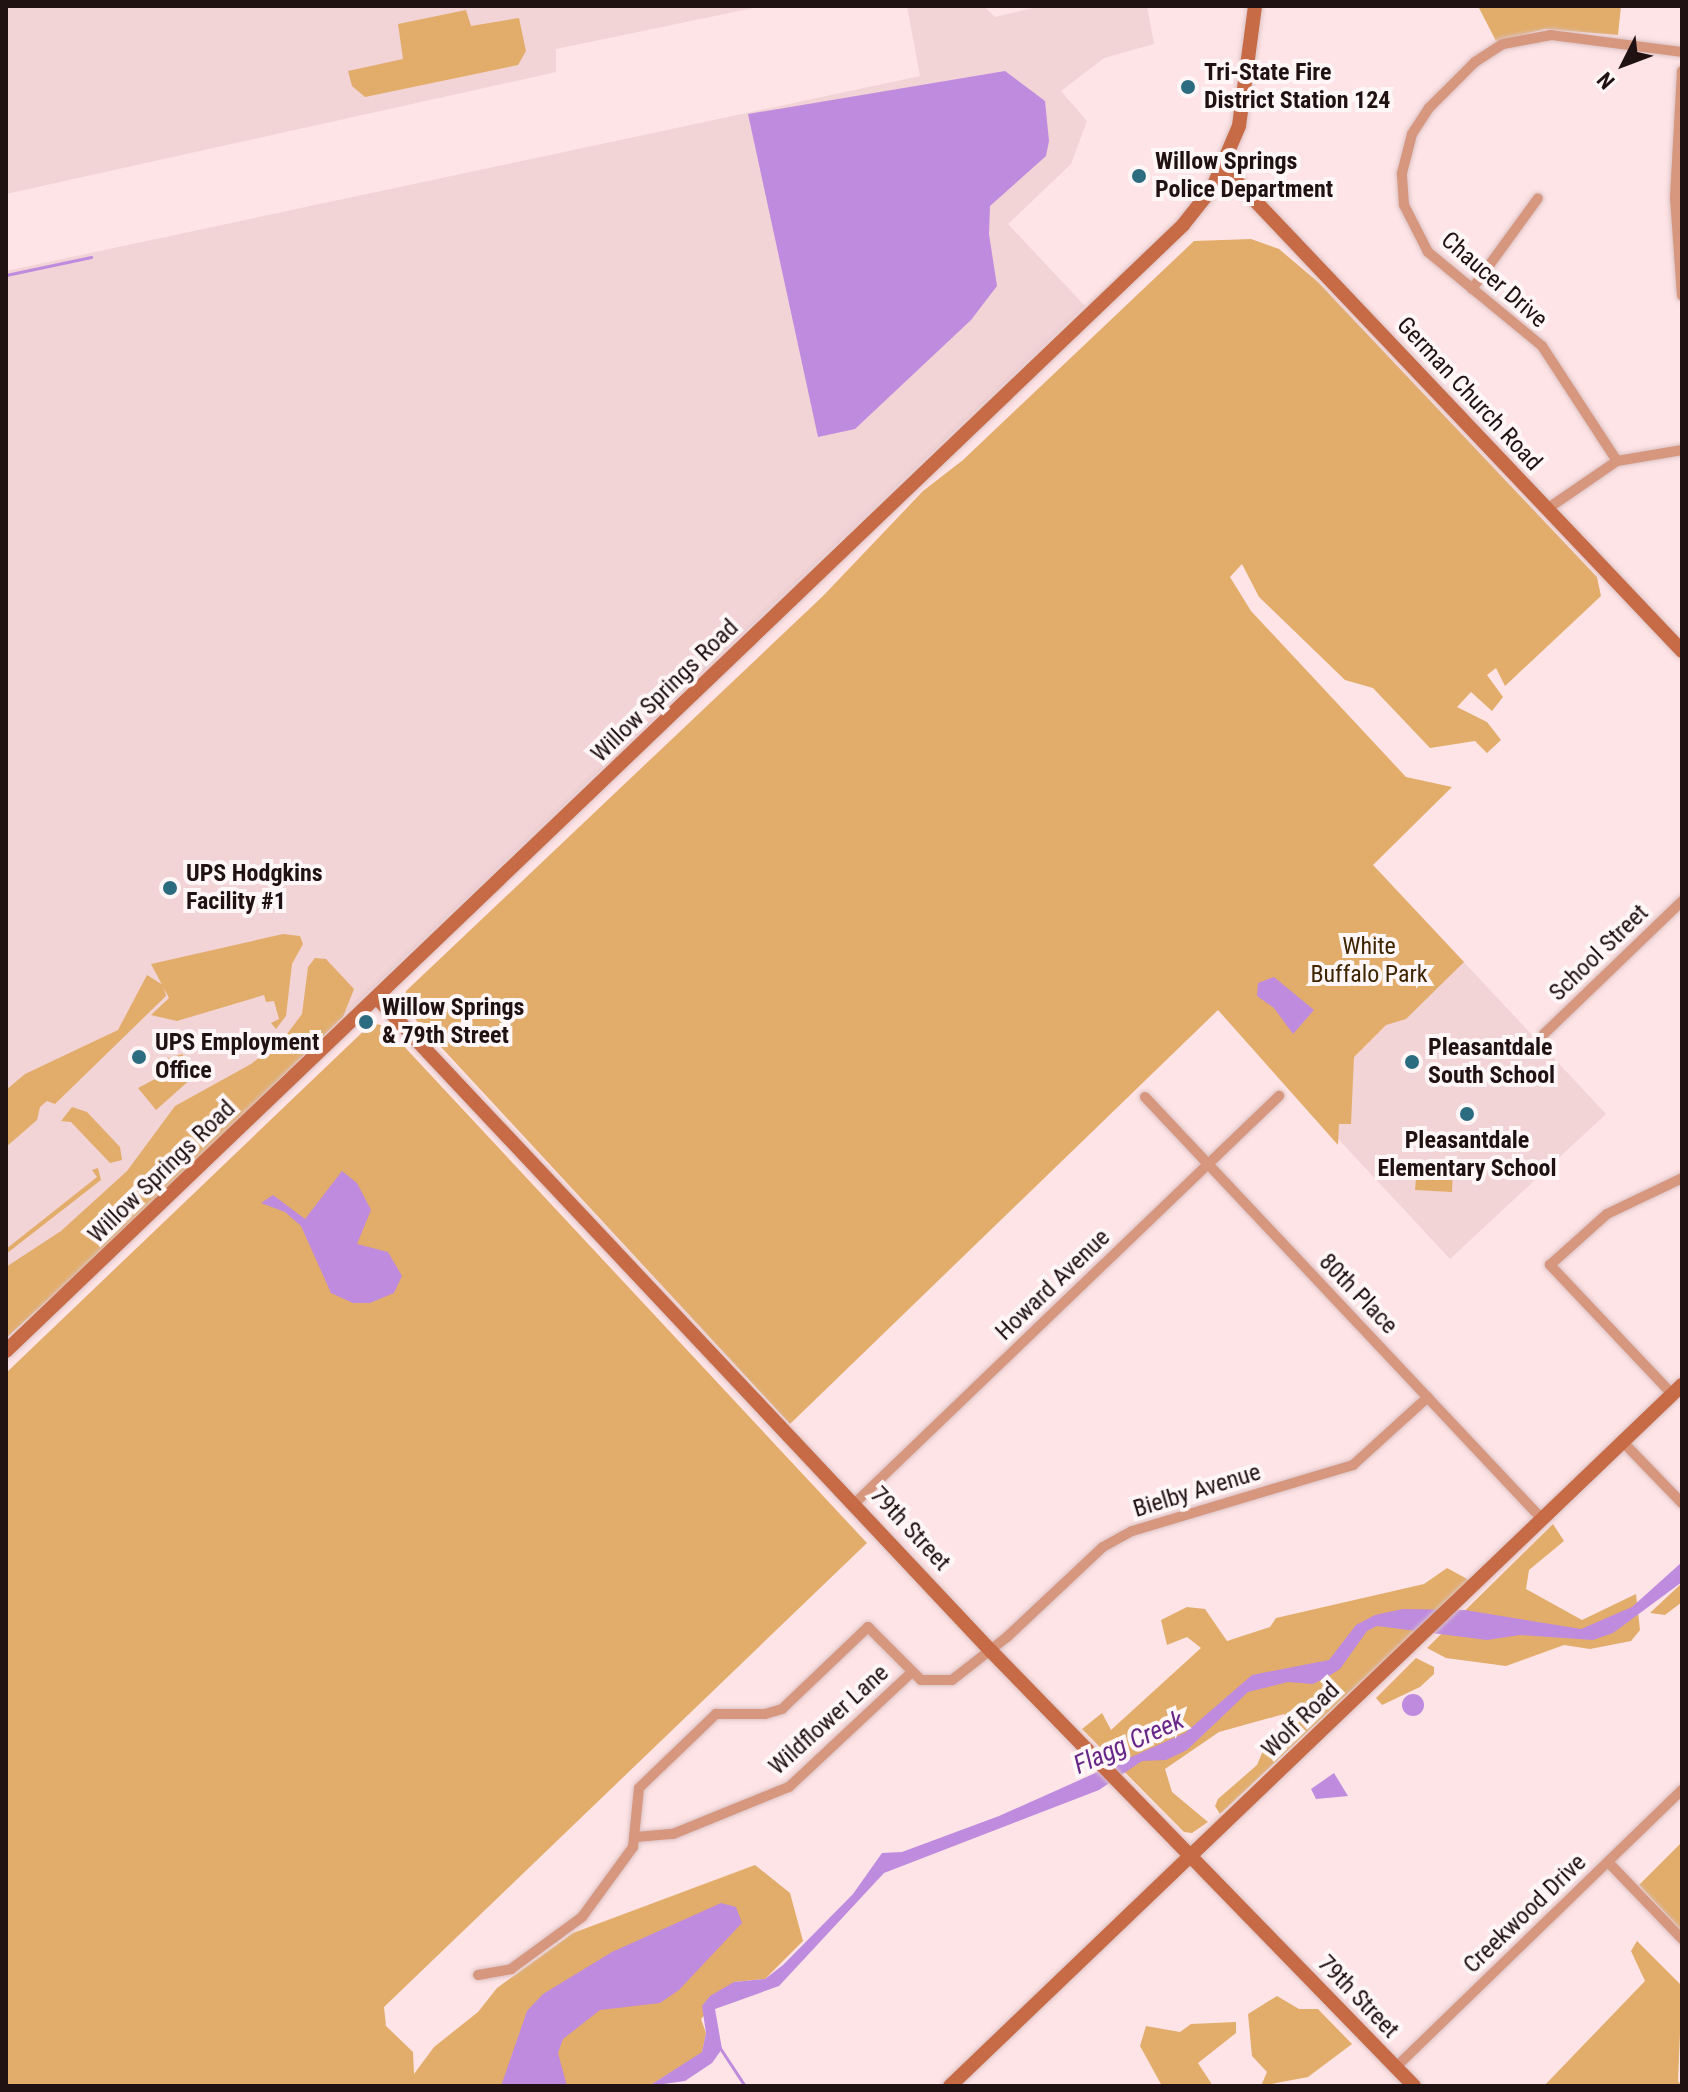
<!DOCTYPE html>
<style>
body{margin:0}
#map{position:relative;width:1688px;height:2092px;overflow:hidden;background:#fee4e6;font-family:"Roboto Condensed",sans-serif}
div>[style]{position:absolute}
.built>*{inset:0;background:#f2d3d6}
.green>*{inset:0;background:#e2ad6b}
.water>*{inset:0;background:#be8bde}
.round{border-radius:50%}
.stream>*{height:3px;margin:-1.5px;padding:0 1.5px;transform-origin:1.5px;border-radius:1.5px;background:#be8bde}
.roads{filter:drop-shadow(0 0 2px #dac2c4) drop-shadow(0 0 2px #dac2c4)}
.street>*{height:10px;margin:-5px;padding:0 5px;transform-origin:5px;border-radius:5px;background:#d7967e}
.secondary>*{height:14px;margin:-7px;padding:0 7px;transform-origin:7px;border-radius:7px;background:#c76a46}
.dots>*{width:22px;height:22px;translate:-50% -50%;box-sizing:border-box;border:4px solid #fff6f7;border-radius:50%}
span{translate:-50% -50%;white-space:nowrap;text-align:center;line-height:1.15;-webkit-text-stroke:8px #fff6f7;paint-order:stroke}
.poi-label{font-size:24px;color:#201113;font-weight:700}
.left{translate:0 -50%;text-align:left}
.street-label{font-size:24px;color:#201113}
.park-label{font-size:24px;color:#3f2500}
.water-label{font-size:26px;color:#662688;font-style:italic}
.frame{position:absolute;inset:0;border:8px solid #201113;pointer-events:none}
.north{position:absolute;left:1584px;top:24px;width:80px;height:80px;-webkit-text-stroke:6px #fff6f7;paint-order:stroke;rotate:228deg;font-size:22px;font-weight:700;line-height:32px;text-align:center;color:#201113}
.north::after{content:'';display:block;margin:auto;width:28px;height:36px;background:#201113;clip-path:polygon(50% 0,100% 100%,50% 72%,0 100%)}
</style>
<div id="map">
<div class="built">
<i style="clip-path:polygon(6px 6px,763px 6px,556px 49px,556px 72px,6px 194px)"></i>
<i style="clip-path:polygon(907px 6px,984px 6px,995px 17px,1042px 6px,1147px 6px,1154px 44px,1104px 58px,1061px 91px,1087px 121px,1071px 164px,1008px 224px,1085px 306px,6px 1339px,6px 271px,920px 76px)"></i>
<i style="clip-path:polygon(1373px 865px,1606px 1114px,1450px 1259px,1218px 1010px)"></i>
</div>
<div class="green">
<i style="clip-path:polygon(1478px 6px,1621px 6px,1618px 35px,1545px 29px,1496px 41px)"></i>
<i style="clip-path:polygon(466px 10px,471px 26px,519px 18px,526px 51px,518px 65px,365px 97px,352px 86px,348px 71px,403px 59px,398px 24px)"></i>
<i style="clip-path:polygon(1251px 239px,1279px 249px,1318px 282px,1597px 577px,1601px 596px,1505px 686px,1496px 668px,1487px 675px,1503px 697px,1492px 711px,1471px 692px,1457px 707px,1487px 722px,1501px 740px,1487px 753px,1475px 741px,1430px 748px,1373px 688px,1345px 680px,1259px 597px,1242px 564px,1230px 577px,1251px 611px,1406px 777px,1452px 787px,1373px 865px,1464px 962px,1406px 1019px,1386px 1025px,1354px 1057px,1351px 1124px,1339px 1124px,1338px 1145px,1218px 1010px,790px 1424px,404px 1007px,406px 991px,823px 596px,923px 491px,963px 460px,1194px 241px)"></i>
<i style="clip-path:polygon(283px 934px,300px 936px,303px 944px,292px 964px,286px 1016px,276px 1029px,271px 1023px,279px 1019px,274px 1001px,266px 1002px,264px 995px,177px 1021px,151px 1015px,169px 998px,151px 964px)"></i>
<i style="clip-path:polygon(315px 958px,326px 959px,354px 989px,343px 1017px,121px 1234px,6px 1338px,6px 1267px,61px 1231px,127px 1171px,175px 1106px,251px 1064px,284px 1038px,302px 1014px,308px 967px)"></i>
<i style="clip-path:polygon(147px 975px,163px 985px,166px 996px,55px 1104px,47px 1101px,40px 1107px,37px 1120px,6px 1147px,6px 1090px,25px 1074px,118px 1030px)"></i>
<i style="clip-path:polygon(372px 1023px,385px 1026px,867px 1543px,384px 2007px,386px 2026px,413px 2052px,414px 2074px,434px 2047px,478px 2012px,497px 1988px,573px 1933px,755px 1865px,790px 1893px,803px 1941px,765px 1979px,734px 1982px,701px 2019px,706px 2033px,702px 2053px,649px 2086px,6px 2086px,6px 1373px)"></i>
<i style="clip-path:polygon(183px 1054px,184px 1076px,192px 1078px,156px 1110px,138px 1088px,161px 1076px,157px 1061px)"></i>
<i style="clip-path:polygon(72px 1107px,87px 1112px,120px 1147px,122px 1160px,110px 1163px,71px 1122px,61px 1121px)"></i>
<i style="clip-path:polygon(1417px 1166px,1453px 1168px,1452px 1192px,1415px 1190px)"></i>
<i style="clip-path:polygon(98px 1168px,101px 1180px,6px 1254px,6px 1249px,97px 1177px,92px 1170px)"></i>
<i style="clip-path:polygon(1553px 1524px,1564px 1541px,1529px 1570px,1526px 1589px,1582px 1620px,1636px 1594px,1640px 1630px,1631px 1641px,1590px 1649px,1564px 1645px,1506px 1666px,1446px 1658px,1427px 1648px)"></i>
<i style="clip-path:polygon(1447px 1568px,1469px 1580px,1220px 1814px,1215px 1806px,1218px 1799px,1257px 1765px,1267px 1741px,1292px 1726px,1284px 1714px,1219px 1732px,1165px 1769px,1172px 1792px,1208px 1822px,1192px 1833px,1184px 1832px,1082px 1729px,1102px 1713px,1111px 1730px,1201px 1648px,1187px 1637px,1167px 1645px,1161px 1620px,1187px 1607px,1205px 1609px,1227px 1641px,1270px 1627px,1276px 1618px,1424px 1584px)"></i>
<i style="clip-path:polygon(1682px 1583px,1682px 1602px,1665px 1615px,1650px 1613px)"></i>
<i style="clip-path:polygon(1416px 1658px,1434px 1667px,1434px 1674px,1420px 1687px,1382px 1705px,1376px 1698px)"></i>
<i style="clip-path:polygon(1682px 1842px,1682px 1931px,1639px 1885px)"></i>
<i style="clip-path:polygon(1637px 1941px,1682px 1986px,1678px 2081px,1682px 2086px,1544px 2086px,1645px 1981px,1631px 1951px)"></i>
<i style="clip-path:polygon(1277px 1996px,1299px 2009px,1318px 2009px,1352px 2044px,1308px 2077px,1261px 2086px,1267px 2072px,1252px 2056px,1248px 2014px)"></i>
<i style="clip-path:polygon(1236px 2022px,1236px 2033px,1198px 2063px,1213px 2086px,1162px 2086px,1140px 2046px,1146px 2026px,1180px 2032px,1191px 2024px)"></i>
</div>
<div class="water">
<i style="clip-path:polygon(1005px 71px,1045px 101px,1049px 141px,1046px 156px,990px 206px,989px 234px,997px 286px,971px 320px,855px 429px,818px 437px,748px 114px)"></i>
<i style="clip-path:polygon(1274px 977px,1314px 1010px,1293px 1034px,1274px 1008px,1257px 996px,1258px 983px)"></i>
<i style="clip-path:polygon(342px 1171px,357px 1183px,371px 1210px,357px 1244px,388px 1252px,402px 1276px,394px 1293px,370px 1303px,353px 1303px,331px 1293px,301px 1226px,285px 1212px,261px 1203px,273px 1195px,305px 1219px)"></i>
<i style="clip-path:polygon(1682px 1562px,1682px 1582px,1613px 1633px,1593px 1640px,1520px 1635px,1487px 1640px,1377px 1626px,1367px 1631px,1340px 1669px,1327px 1677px,1313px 1684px,1288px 1682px,1248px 1692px,1187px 1750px,1166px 1760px,1142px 1761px,1099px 1790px,884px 1873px,779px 1986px,715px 2009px,722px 2049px,712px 2063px,685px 2081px,649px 2086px,702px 2052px,706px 2033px,702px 2006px,710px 1996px,734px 1982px,765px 1979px,783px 1965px,853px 1894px,882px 1853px,902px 1852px,999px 1816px,1185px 1733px,1252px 1675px,1329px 1660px,1356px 1625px,1375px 1615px,1403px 1609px,1465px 1610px,1581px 1629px,1632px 1607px)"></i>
<i class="round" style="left:1402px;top:1694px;width:22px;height:22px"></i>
<i style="clip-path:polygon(1334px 1773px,1348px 1796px,1316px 1799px,1311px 1789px)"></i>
<i style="clip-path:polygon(721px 1903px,736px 1907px,742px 1923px,679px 1990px,660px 2003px,600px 2010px,563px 2039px,558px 2053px,567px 2086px,501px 2086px,527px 2011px,543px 1994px,612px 1952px)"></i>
</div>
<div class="stream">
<i style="left:6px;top:275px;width:87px;rotate:-12deg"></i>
<i style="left:720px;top:2048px;width:45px;rotate:56.7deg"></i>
</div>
<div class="roads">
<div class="street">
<i style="left:1682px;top:71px;width:127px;rotate:93.2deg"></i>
<i style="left:1675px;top:198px;width:98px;rotate:85.9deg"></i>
<i style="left:1472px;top:289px;width:112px;rotate:-54deg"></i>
<i style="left:1617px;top:461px;width:137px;rotate:-123.1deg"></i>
<i style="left:1542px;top:346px;width:148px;rotate:-140.5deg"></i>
<i style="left:1428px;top:252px;width:53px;rotate:-117.1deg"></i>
<i style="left:1404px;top:205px;width:32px;rotate:-94deg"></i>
<i style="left:1402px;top:173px;width:40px;rotate:-75.6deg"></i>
<i style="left:1412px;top:134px;width:31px;rotate:-57deg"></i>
<i style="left:1429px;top:108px;width:65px;rotate:-45deg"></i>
<i style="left:1475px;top:62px;width:33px;rotate:-33deg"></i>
<i style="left:1503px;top:44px;width:49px;rotate:-10.6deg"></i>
<i style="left:1551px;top:35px;width:132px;rotate:7.4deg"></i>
<i style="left:1547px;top:509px;width:85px;rotate:-34.4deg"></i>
<i style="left:1617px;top:461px;width:66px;rotate:-9.6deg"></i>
<i style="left:1544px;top:1034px;width:192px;rotate:-43.9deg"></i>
<i style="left:1145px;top:1097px;width:579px;rotate:46.75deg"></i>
<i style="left:1672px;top:1394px;width:178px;rotate:-133.4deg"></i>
<i style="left:1550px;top:1265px;width:76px;rotate:-41.8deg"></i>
<i style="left:1607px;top:1214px;width:83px;rotate:-25.6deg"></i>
<i style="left:1623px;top:1442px;width:85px;rotate:46deg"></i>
<i style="left:855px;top:1503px;width:588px;rotate:-43.83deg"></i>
<i style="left:636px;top:1837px;width:37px;rotate:-5deg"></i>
<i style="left:673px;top:1834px;width:125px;rotate:-22.1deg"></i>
<i style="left:789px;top:1787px;width:168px;rotate:-43.1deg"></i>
<i style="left:1608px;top:1862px;width:107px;rotate:46.1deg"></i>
<i style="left:478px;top:1975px;width:34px;rotate:-10deg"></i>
<i style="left:511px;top:1969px;width:88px;rotate:-36.2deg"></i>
<i style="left:582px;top:1917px;width:87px;rotate:-53.9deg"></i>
<i style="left:633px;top:1847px;width:59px;rotate:-84.2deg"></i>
<i style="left:639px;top:1788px;width:107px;rotate:-43.9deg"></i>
<i style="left:716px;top:1714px;width:49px"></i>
<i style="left:765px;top:1714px;width:18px;rotate:-16deg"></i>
<i style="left:782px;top:1709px;width:119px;rotate:-43.6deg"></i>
<i style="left:868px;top:1627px;width:75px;rotate:45deg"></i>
<i style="left:921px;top:1680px;width:31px"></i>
<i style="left:952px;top:1680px;width:70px;rotate:-38deg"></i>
<i style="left:1007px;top:1637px;width:132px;rotate:-43.2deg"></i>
<i style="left:1103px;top:1547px;width:33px;rotate:-29deg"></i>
<i style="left:1132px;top:1531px;width:231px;rotate:-16.6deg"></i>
<i style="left:1353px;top:1465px;width:101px;rotate:-42.2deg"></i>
<i style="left:1396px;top:2067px;width:398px;rotate:-44.1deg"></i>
</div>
<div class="secondary">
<i style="left:1224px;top:168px;width:666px;rotate:46.52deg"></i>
<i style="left:378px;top:999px;width:895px;rotate:46.77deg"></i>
<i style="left:991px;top:1651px;width:607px;rotate:45.8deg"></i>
<i style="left:6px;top:1351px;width:1629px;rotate:-43.73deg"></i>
<i style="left:1183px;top:225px;width:48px;rotate:-51.7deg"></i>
<i style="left:1213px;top:187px;width:66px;rotate:-66.9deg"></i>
<i style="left:1239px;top:126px;width:121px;rotate:-82.4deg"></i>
<i style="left:950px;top:2086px;width:1014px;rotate:-43.76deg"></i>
</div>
</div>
<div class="dots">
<i style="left:1188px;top:87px;background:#2c6c80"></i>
<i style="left:1139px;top:176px;background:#2c6c80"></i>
<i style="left:170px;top:888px;background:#2c6c80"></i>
<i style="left:366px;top:1022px;background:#2c6c80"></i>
<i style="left:139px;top:1057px;background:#2c6c80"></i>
<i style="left:1412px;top:1062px;background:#2c6c80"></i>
<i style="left:1467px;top:1114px;background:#2c6c80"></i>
</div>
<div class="poi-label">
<span class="left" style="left:1204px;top:87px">Tri-State Fire<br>District Station 124</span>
<span class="left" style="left:1155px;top:176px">Willow Springs<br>Police Department</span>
<span class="left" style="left:186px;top:888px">UPS Hodgkins<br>Facility #1</span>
<span class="left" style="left:382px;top:1022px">Willow Springs<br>&amp; 79th Street</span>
<span class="left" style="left:155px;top:1057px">UPS Employment<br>Office</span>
<span class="left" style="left:1428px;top:1062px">Pleasantdale<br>South School</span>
<span style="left:1467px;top:1155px">Pleasantdale<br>Elementary School</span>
</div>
<div class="street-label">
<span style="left:1494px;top:280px;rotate:41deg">Chaucer Drive</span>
<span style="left:1469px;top:394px;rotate:47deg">German Church Road</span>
<span style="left:665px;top:691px;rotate:-44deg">Willow Springs Road</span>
<span style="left:1599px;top:953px;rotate:-44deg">School Street</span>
<span style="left:162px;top:1172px;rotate:-44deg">Willow Springs Road</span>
<span style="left:1053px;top:1285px;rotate:-44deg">Howard Avenue</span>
<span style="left:1358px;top:1294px;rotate:46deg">80th Place</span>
<span style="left:1197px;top:1491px;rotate:-17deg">Bielby Avenue</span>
<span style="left:910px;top:1529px;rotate:47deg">79th Street</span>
<span style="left:829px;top:1720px;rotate:-42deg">Wildflower Lane</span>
<span style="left:1301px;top:1720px;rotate:-44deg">Wolf Road</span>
<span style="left:1525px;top:1914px;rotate:-44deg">Creekwood Drive</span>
<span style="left:1358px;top:1997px;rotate:46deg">79th Street</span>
</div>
<div class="park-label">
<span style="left:1369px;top:961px">White<br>Buffalo Park</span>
</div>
<div class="water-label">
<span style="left:1129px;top:1743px;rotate:-24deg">Flagg Creek</span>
</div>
<div class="frame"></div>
<div class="north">N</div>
</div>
